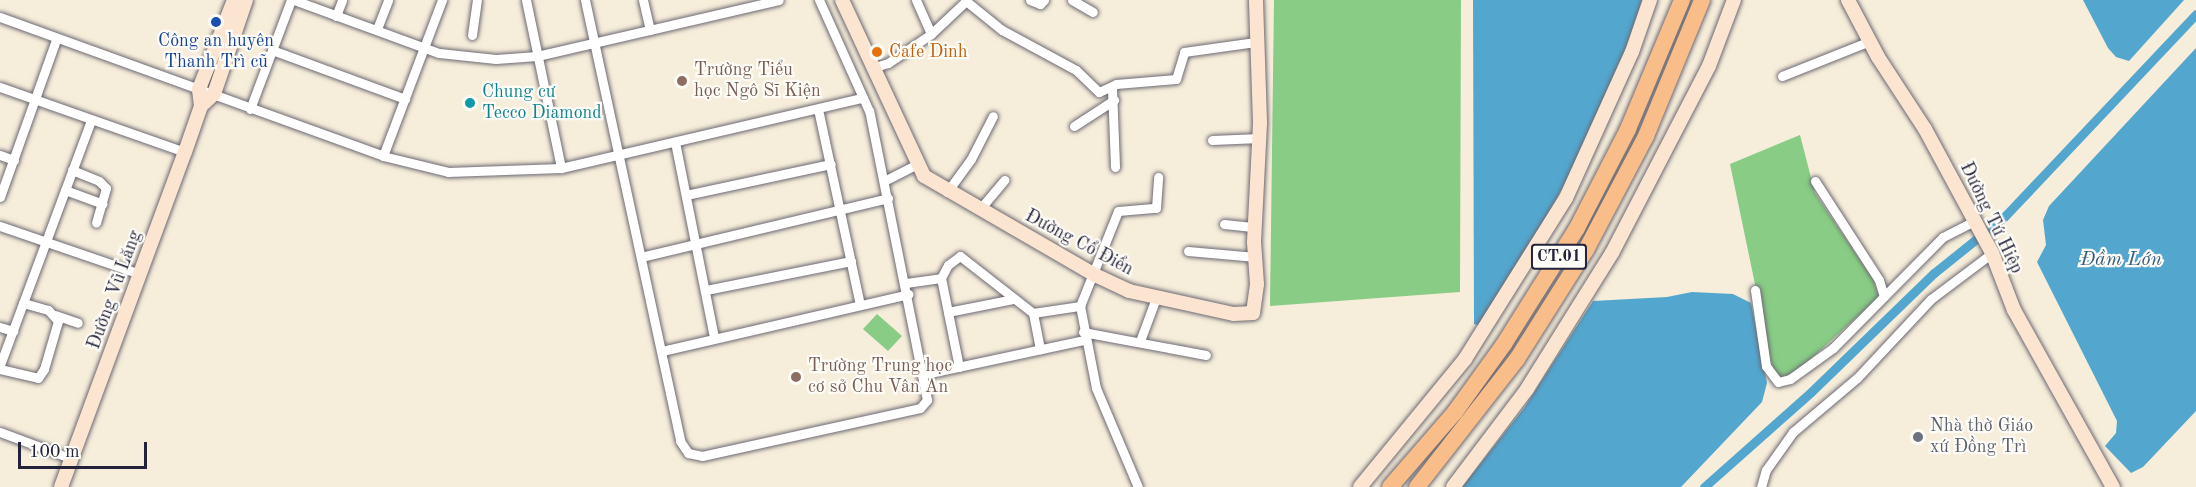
<!DOCTYPE html>
<meta charset="utf-8">
<style>
body{margin:0}
#map{position:relative;width:2196px;height:487px;overflow:hidden;background:#f6edda;font-family:"Old Standard TT",serif}
div>[style]{position:absolute}
.green>*{inset:0;background:#88cc85}
.water>*{inset:0;background:#53a7cf}
.canal>*{height:9px;margin:-4.5px;padding:0 4.5px;transform-origin:4.5px;border-radius:4.5px;background:#53a7cf}
.roads{filter:drop-shadow(0 0 2px #6c6973) drop-shadow(0 0 2px #6c6973)}
.street>*{height:9px;margin:-4.5px;padding:0 4.5px;transform-origin:4.5px;border-radius:4.5px;background:#fff}
.secondary>*{height:14px;margin:-7px;padding:0 7px;transform-origin:7px;border-radius:7px;background:#fce5d0}
.highway>*{height:16px;margin:-8px;padding:0 8px;transform-origin:8px;border-radius:8px;background:#f8bd89}
.dots>*{width:16px;height:16px;translate:-50% -50%;box-sizing:border-box;border:3px solid #fdfcf7;border-radius:50%}
span{translate:-50% -50%;white-space:nowrap;text-align:center;line-height:1.15;-webkit-text-stroke:4.5px #fdfcf7;paint-order:stroke}
.shield-label span{padding:2px 4px;background:#fdfcf7;border:2px solid;border-radius:4px;-webkit-text-stroke-width:0}
.shield-label{font-size:16px;color:#22223b;font-weight:700}
.transit-label{font-size:18px;color:#164399}
.food-label{font-size:18px;color:#c56008}
.left{translate:0 -50%;text-align:left}
.education-label{font-size:18px;color:#785e54}
.culture-label{font-size:18px;color:#0d838f}
.street-label{font-size:18px;color:#22223b}
.worship-label{font-size:18px;color:#5b616d}
.water-label{font-size:20px;color:#385e7e;font-style:italic}
.scale{position:absolute;left:18px;top:442px;width:129px;height:27px;box-sizing:border-box;border:3px solid #22223b;border-top:0;padding-left:8px;font-size:18px;line-height:21px;white-space:nowrap;color:#22223b;-webkit-text-stroke:4px #fdfcf7;paint-order:stroke}
</style>
<div id="map">
<div class="green">
<i style="clip-path:polygon(1274px 0,1461px 0,1460px 292px,1270px 306px)"></i>
<i style="clip-path:polygon(1800px 135px,1815px 193px,1873px 279px,1879px 297px,1794px 374px,1779px 379px,1772px 366px,1730px 164px)"></i>
<i style="clip-path:polygon(877px 314px,902px 336px,888px 351px,863px 329px)"></i>
</div>
<div class="water">
<i style="clip-path:polygon(1473px 0,1642px 0,1625px 52px,1589px 141px,1536px 235px,1480px 326px,1474px 324px)"></i>
<i style="clip-path:polygon(2083px 0,2184px 0,2129px 61px,2116px 57px,2108px 48px)"></i>
<i style="clip-path:polygon(2196px 48px,2196px 411px,2143px 467px,2131px 473px,2105px 446px,2116px 433px,2117px 421px,2037px 262px,2046px 245px,2043px 220px,2049px 206px)"></i>
<i style="clip-path:polygon(1692px 292px,1733px 294px,1751px 303px,1767px 383px,1762px 402px,1681px 487px,1462px 487px,1524px 408px,1593px 301px,1667px 297px)"></i>
</div>
<div class="canal">
<i style="left:1704px;top:487px;width:143px;rotate:-41.6deg"></i>
<i style="left:1811px;top:392px;width:171px;rotate:-44.1deg"></i>
<i style="left:1934px;top:273px;width:91px;rotate:-38.8deg"></i>
<i style="left:2005px;top:216px;width:278px;rotate:-46.6deg"></i>
</div>
<div class="roads">
<div class="street">
<i style="left:294px;top:0;width:154px;rotate:20.1deg"></i>
<i style="left:439px;top:53px;width:57px;rotate:6deg"></i>
<i style="left:496px;top:59px;width:41px;rotate:-4.2deg"></i>
<i style="left:537px;top:56px;width:248px;rotate:-13deg"></i>
<i style="left:526px;top:0;width:172px;rotate:78.2deg"></i>
<i style="left:585px;top:0;width:451px;rotate:77.8deg"></i>
<i style="left:680px;top:441px;width:14px;rotate:56deg"></i>
<i style="left:688px;top:453px;width:14px;rotate:12deg"></i>
<i style="left:702px;top:456px;width:223px;rotate:-12.4deg"></i>
<i style="left:920px;top:408px;width:11px;rotate:-49deg"></i>
<i style="left:927px;top:400px;width:295px;rotate:-101.3deg"></i>
<i style="left:869px;top:111px;width:122px;rotate:-114.2deg"></i>
<i style="left:643px;top:0;width:31px;rotate:77deg"></i>
<i style="left:916px;top:0;width:37px;rotate:66deg"></i>
<i style="left:1030px;top:0;width:11px;rotate:22deg"></i>
<i style="left:1040px;top:4px;width:6px;rotate:-45deg"></i>
<i style="left:1072px;top:0;width:24px;rotate:30deg"></i>
<i style="left:966px;top:1px;width:46px;rotate:38.9deg"></i>
<i style="left:1002px;top:30px;width:84px;rotate:28.4deg"></i>
<i style="left:1076px;top:70px;width:32px;rotate:44deg"></i>
<i style="left:1099px;top:92px;width:19px;rotate:-25deg"></i>
<i style="left:1116px;top:84px;width:60px;rotate:-4.8deg"></i>
<i style="left:1176px;top:79px;width:28px;rotate:-73deg"></i>
<i style="left:1184px;top:52px;width:72px;rotate:-8deg"></i>
<i style="left:336px;top:16px;width:17px;rotate:-69deg"></i>
<i style="left:0;top:17px;width:407px;rotate:19.9deg"></i>
<i style="left:383px;top:156px;width:67px;rotate:13.8deg"></i>
<i style="left:448px;top:172px;width:113px;rotate:-2deg"></i>
<i style="left:561px;top:168px;width:310px;rotate:-13.1deg"></i>
<i style="left:377px;top:29px;width:31px;rotate:-69deg"></i>
<i style="left:472px;top:35px;width:35px;rotate:-82deg"></i>
<i style="left:272px;top:50px;width:142px;rotate:20.2deg"></i>
<i style="left:871px;top:68px;width:18px;rotate:-16deg"></i>
<i style="left:888px;top:63px;width:52px;rotate:-34deg"></i>
<i style="left:931px;top:34px;width:50px;rotate:-43.4deg"></i>
<i style="left:1782px;top:76px;width:95px;rotate:-21.7deg"></i>
<i style="left:0;top:87px;width:196px;rotate:19.4deg"></i>
<i style="left:1112px;top:88px;width:79px;rotate:87.8deg"></i>
<i style="left:250px;top:109px;width:116px;rotate:-69.4deg"></i>
<i style="left:818px;top:109px;width:200px;rotate:77.9deg"></i>
<i style="left:1074px;top:126px;width:48px;rotate:-33deg"></i>
<i style="left:1212px;top:140px;width:48px;rotate:-2.4deg"></i>
<i style="left:675px;top:142px;width:199px;rotate:78.7deg"></i>
<i style="left:0;top:155px;width:15px;rotate:20deg"></i>
<i style="left:383px;top:156px;width:167px;rotate:-69.3deg"></i>
<i style="left:72px;top:170px;width:29px;rotate:22deg"></i>
<i style="left:99px;top:181px;width:10px;rotate:45deg"></i>
<i style="left:106px;top:188px;width:36px;rotate:106deg"></i>
<i style="left:884px;top:181px;width:38px;rotate:-27deg"></i>
<i style="left:1815px;top:181px;width:118px;rotate:57.1deg"></i>
<i style="left:1879px;top:280px;width:17px;rotate:73deg"></i>
<i style="left:65px;top:190px;width:40px;rotate:20.2deg"></i>
<i style="left:947px;top:192px;width:41px;rotate:-54deg"></i>
<i style="left:971px;top:159px;width:48px;rotate:-62.9deg"></i>
<i style="left:686px;top:195px;width:148px;rotate:-12.1deg"></i>
<i style="left:0;top:197px;width:167px;rotate:-70.4deg"></i>
<i style="left:980px;top:209px;width:38px;rotate:-50deg"></i>
<i style="left:1224px;top:224px;width:31px;rotate:6deg"></i>
<i style="left:0;top:226px;width:148px;rotate:18.9deg"></i>
<i style="left:1188px;top:251px;width:68px;rotate:5deg"></i>
<i style="left:641px;top:257px;width:254px;rotate:-13.4deg"></i>
<i style="left:906px;top:283px;width:35px;rotate:-8deg"></i>
<i style="left:706px;top:290px;width:148px;rotate:-11.3deg"></i>
<i style="left:1755px;top:290px;width:77px;rotate:81.8deg"></i>
<i style="left:1766px;top:366px;width:20px;rotate:53deg"></i>
<i style="left:1778px;top:382px;width:12px;rotate:-14deg"></i>
<i style="left:1790px;top:379px;width:53px;rotate:-35.8deg"></i>
<i style="left:1833px;top:348px;width:156px;rotate:-45.3deg"></i>
<i style="left:1943px;top:237px;width:35px;rotate:-27deg"></i>
<i style="left:948px;top:312px;width:66px;rotate:-11.3deg"></i>
<i style="left:1033px;top:313px;width:37px;rotate:79deg"></i>
<i style="left:55px;top:315px;width:24px;rotate:19deg"></i>
<i style="left:0;top:327px;width:14px;rotate:17deg"></i>
<i style="left:1083px;top:332px;width:125px;rotate:10.6deg"></i>
<i style="left:1140px;top:341px;width:46px;rotate:-69.6deg"></i>
<i style="left:662px;top:351px;width:253px;rotate:-13deg"></i>
<i style="left:0;top:365px;width:261px;rotate:-69.6deg"></i>
<i style="left:959px;top:367px;width:91px;rotate:-101.4deg"></i>
<i style="left:941px;top:278px;width:15px;rotate:-62deg"></i>
<i style="left:948px;top:265px;width:15px;rotate:-37deg"></i>
<i style="left:960px;top:256px;width:93px;rotate:38deg"></i>
<i style="left:1033px;top:313px;width:48px;rotate:-8.5deg"></i>
<i style="left:0;top:369px;width:39px;rotate:13deg"></i>
<i style="left:38px;top:378px;width:11px;rotate:-56deg"></i>
<i style="left:44px;top:369px;width:50px;rotate:-73.7deg"></i>
<i style="left:58px;top:321px;width:15px;rotate:-132deg"></i>
<i style="left:48px;top:310px;width:26px;rotate:-164deg"></i>
<i style="left:925px;top:374px;width:163px;rotate:-12.1deg"></i>
<i style="left:0;top:432px;width:75px;rotate:20.4deg"></i>
<i style="left:1138px;top:487px;width:108px;rotate:-113deg"></i>
<i style="left:1096px;top:388px;width:84px;rotate:-101deg"></i>
<i style="left:1080px;top:306px;width:102px;rotate:-68.2deg"></i>
<i style="left:1118px;top:211px;width:38px;rotate:-5deg"></i>
<i style="left:1156px;top:208px;width:31px;rotate:-86deg"></i>
<i style="left:1761px;top:487px;width:18px;rotate:-74deg"></i>
<i style="left:1766px;top:470px;width:47px;rotate:-54.6deg"></i>
<i style="left:1793px;top:432px;width:84px;rotate:-40.2deg"></i>
<i style="left:1857px;top:378px;width:108px;rotate:-46.9deg"></i>
<i style="left:1931px;top:299px;width:76px;rotate:-37deg"></i>
</div>
<div class="secondary">
<i style="left:842px;top:0;width:194px;rotate:65deg"></i>
<i style="left:924px;top:176px;width:198px;rotate:30.1deg"></i>
<i style="left:1095px;top:275px;width:38px;rotate:25deg"></i>
<i style="left:1129px;top:291px;width:107px;rotate:12.4deg"></i>
<i style="left:1234px;top:314px;width:19px;rotate:-3deg"></i>
<i style="left:1253px;top:313px;width:29px;rotate:-82deg"></i>
<i style="left:1257px;top:284px;width:42px;rotate:-94.1deg"></i>
<i style="left:1254px;top:242px;width:120px;rotate:-87.1deg"></i>
<i style="left:1260px;top:122px;width:122px;rotate:-91.9deg"></i>
<i style="left:1848px;top:0;width:64px;rotate:62.2deg"></i>
<i style="left:1878px;top:57px;width:86px;rotate:56.9deg"></i>
<i style="left:1925px;top:129px;width:141px;rotate:61.6deg"></i>
<i style="left:1992px;top:253px;width:61px;rotate:68.9deg"></i>
<i style="left:2014px;top:310px;width:203px;rotate:60.8deg"></i>
<i style="left:201px;top:106px;width:18px;rotate:-43deg"></i>
<i style="left:214px;top:94px;width:99px;rotate:-71.2deg"></i>
<i style="left:61px;top:487px;width:357px;rotate:-69.7deg"></i>
<i style="left:185px;top:152px;width:49px;rotate:-70.8deg"></i>
<i style="left:201px;top:106px;width:17px;rotate:-97deg"></i>
<i style="left:199px;top:89px;width:96px;rotate:-68.5deg"></i>
<i style="left:1360px;top:487px;width:166px;rotate:-50.6deg"></i>
<i style="left:1465px;top:359px;width:190px;rotate:-57.9deg"></i>
<i style="left:1566px;top:198px;width:160px;rotate:-65.7deg"></i>
<i style="left:1632px;top:52px;width:55px;rotate:-70.9deg"></i>
<i style="left:1453px;top:487px;width:123px;rotate:-52.9deg"></i>
<i style="left:1527px;top:389px;width:160px;rotate:-58deg"></i>
<i style="left:1612px;top:253px;width:211px;rotate:-62.6deg"></i>
<i style="left:1709px;top:66px;width:71px;rotate:-69.3deg"></i>
</div>
<div class="highway">
<i style="left:1390px;top:487px;width:99px;rotate:-49.1deg"></i>
<i style="left:1455px;top:412px;width:84px;rotate:-54.2deg"></i>
<i style="left:1504px;top:344px;width:137px;rotate:-57.8deg"></i>
<i style="left:1577px;top:228px;width:111px;rotate:-62.7deg"></i>
<i style="left:1628px;top:129px;width:140px;rotate:-67.3deg"></i>
<i style="left:1417px;top:487px;width:162px;rotate:-52deg"></i>
<i style="left:1517px;top:359px;width:129px;rotate:-57.7deg"></i>
<i style="left:1586px;top:250px;width:129px;rotate:-62.2deg"></i>
<i style="left:1646px;top:136px;width:147px;rotate:-67.6deg"></i>
</div>
</div>
<div class="dots">
<i style="left:216px;top:22px;background:#1a4fb4"></i>
<i style="left:877px;top:52px;background:#e8710a"></i>
<i style="left:682px;top:81px;background:#8d6e63"></i>
<i style="left:470px;top:103px;background:#0f9aa8"></i>
<i style="left:796px;top:377px;background:#8d6e63"></i>
<i style="left:1918px;top:437px;background:#6b7280"></i>
</div>
<div class="shield-label">
<span style="left:1559px;top:257px">CT.01</span>
</div>
<div class="transit-label">
<span style="left:216px;top:52px">Công an huyên<br>Thanh Trì cũ</span>
</div>
<div class="food-label">
<span class="left" style="left:889px;top:52px">Cafe Dinh</span>
</div>
<div class="education-label">
<span class="left" style="left:694px;top:81px">Trường Tiểu<br>học Ngô Sĩ Kiện</span>
<span class="left" style="left:808px;top:377px">Trường Trung học<br>cơ sở Chu Vân An</span>
</div>
<div class="culture-label">
<span class="left" style="left:482px;top:103px">Chung cư<br>Tecco Diamond</span>
</div>
<div class="street-label">
<span style="left:1991px;top:218px;rotate:64deg">Đường Tứ Hiệp</span>
<span style="left:1079px;top:243px;rotate:28deg">Đường Cổ Điển</span>
<span style="left:115px;top:290px;rotate:-70deg">Đường Vũ Lăng</span>
</div>
<div class="worship-label">
<span class="left" style="left:1930px;top:437px">Nhà thờ Giáo<br>xứ Đồng Trì</span>
</div>
<div class="water-label">
<span style="left:2121px;top:260px">Đầm Lớn</span>
</div>
<div class="scale">100 m</div>
</div>
